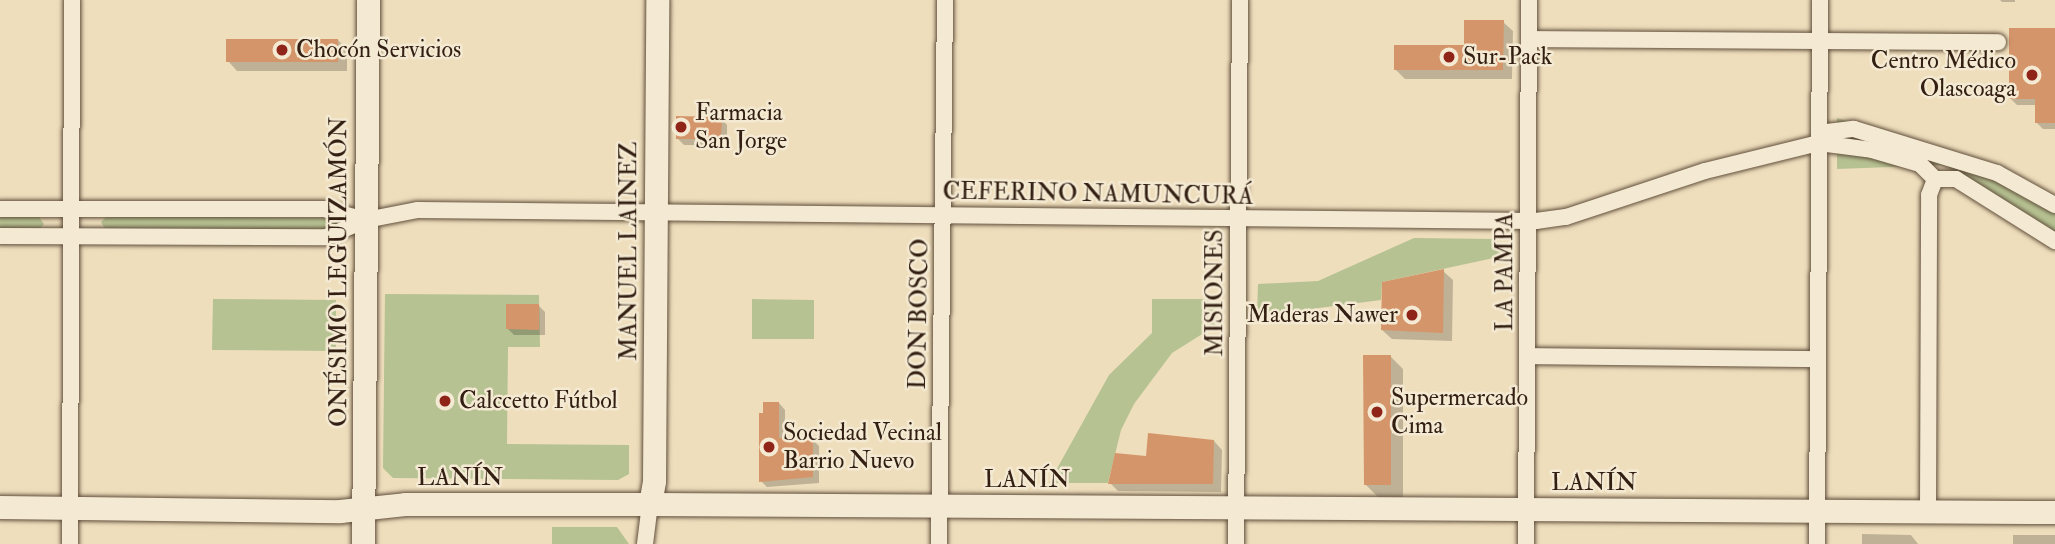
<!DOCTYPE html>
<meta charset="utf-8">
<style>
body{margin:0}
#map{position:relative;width:2055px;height:544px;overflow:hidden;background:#eedebc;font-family:"IM FELL Double Pica",serif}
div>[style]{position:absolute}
.green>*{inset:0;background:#b6c292}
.shadow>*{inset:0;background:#0003}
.building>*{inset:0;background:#d5956a}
.roads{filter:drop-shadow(0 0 2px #614f3c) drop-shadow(0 0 2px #614f3c)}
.street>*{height:16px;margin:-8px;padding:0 8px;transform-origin:8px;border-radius:8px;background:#f4ead3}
.secondary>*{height:23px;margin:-11.5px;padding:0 11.5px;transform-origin:11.5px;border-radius:11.5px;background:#f4ead3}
.dots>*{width:19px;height:19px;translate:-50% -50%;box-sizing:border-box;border:4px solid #f4ead3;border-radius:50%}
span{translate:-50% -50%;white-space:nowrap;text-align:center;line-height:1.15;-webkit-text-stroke:5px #f4ead3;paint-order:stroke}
.poi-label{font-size:24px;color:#321f12}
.left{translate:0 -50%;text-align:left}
.right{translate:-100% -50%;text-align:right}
.street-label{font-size:24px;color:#321f12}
</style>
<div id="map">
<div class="green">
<i style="clip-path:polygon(1837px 118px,1985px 164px,2055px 199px,2055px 234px,1945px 165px,1837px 169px)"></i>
<i style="clip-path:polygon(107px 216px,331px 218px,338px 224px,335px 230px,105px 229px,101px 222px)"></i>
<i style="clip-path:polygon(0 217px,39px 217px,44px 224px,39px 230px,0 230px)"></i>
<i style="clip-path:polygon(1414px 238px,1496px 239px,1503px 256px,1382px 282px,1381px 300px,1257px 316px,1258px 284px,1318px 281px)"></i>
<i style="clip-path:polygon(385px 294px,539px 295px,540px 347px,508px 347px,507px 444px,629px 445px,629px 474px,618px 480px,393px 478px,383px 468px)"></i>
<i style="clip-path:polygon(213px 299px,336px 300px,336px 351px,212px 350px)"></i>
<i style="clip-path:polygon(752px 299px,814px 300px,814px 339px,752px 339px)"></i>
<i style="clip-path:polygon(1152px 299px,1215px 299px,1215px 326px,1172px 353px,1134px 404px,1121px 430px,1108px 483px,1049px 483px,1109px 375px,1152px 333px)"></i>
<i style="clip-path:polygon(552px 527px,617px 527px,629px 544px,552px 544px)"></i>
</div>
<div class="shadow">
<i style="clip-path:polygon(2000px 0,2015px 0,2015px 2px,2002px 2px)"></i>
<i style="clip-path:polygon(1503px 22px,1513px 31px,1512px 79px,1405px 79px,1396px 70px,1466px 46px)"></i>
<i style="clip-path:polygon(2055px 30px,2055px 129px,2043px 129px,2037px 123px,2037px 105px,2017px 105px,2011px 99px)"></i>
<i style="clip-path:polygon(338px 40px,347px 50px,347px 71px,237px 71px,228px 61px)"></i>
<i style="clip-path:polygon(721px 118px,727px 125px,727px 145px,684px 145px,678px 139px)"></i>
<i style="clip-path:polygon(1443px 271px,1453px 280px,1452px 341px,1392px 339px,1382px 330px)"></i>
<i style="clip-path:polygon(539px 306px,545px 312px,545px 335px,514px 335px,508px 329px)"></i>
<i style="clip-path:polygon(1390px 356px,1403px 369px,1403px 497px,1378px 497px,1365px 484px)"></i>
<i style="clip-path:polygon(779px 403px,785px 410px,785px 439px,812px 439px,819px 446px,819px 483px,767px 487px,761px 481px)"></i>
<i style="clip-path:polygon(1214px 441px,1222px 450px,1221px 492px,1118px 491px,1110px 483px,1147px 458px)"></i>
<i style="clip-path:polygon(1862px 534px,1911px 535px,1918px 544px,1862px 544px)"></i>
<i style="clip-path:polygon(2013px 535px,2055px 535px,2055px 544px,2013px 544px)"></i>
</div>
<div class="building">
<i style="clip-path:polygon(1464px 20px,1504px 20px,1503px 70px,1394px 70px,1394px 45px,1464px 45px)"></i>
<i style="clip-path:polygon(2009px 28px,2055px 28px,2055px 123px,2035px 123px,2035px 99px,2009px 99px)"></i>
<i style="clip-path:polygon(226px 39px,338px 39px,338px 62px,226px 62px)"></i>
<i style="clip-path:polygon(676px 116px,722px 117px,721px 139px,676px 139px)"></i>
<i style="clip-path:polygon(1444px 269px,1443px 333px,1381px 330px,1382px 282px)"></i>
<i style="clip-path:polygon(506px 304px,539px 304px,539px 330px,506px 329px)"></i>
<i style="clip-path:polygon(1363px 355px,1391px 355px,1391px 485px,1364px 485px)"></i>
<i style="clip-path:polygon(763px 402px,779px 402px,779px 438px,813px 438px,813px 477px,759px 482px,759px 413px,763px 413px)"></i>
<i style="clip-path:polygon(1148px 433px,1214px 440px,1213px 484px,1108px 484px,1115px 453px,1146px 456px)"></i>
</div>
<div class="roads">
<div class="street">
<i style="left:1529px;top:39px;width:469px;rotate:0.4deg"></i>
<i style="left:1819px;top:133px;width:35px;rotate:-7deg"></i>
<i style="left:1854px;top:129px;width:150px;rotate:17.1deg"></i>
<i style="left:1997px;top:173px;width:66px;rotate:28.9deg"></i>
<i style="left:1935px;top:179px;width:21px"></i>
<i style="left:1956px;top:179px;width:117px;rotate:32.1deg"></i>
<i style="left:0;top:209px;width:324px"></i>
<i style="left:324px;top:209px;width:43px;rotate:14.7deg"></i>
<i style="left:0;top:236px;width:326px;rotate:0.2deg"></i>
<i style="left:326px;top:237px;width:43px;rotate:-23deg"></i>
<i style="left:366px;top:220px;width:53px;rotate:-10.9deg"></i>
<i style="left:418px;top:210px;width:1118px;rotate:0.56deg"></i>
<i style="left:1536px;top:221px;width:30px;rotate:-8deg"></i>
<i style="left:1566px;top:217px;width:146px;rotate:-18.3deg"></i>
<i style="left:1705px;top:171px;width:117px;rotate:-13.8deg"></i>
<i style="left:1819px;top:143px;width:53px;rotate:7.5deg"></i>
<i style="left:1872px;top:150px;width:50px;rotate:16.3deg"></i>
<i style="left:1920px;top:164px;width:21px;rotate:45deg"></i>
<i style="left:1527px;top:356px;width:291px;rotate:0.6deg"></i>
<i style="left:1928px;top:511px;width:316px;rotate:-89.8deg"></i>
<i style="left:1929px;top:195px;width:17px;rotate:-69deg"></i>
<i style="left:70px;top:544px;width:544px;rotate:-89.79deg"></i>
<i style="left:645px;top:544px;width:40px;rotate:-82.9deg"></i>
<i style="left:939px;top:544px;width:544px;rotate:-89.37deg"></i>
<i style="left:1236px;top:544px;width:544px;rotate:-89.58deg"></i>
<i style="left:1526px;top:544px;width:544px;rotate:-89.68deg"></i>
<i style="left:1817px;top:544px;width:544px;rotate:-89.68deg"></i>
</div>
<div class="secondary">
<i style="left:650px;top:504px;width:23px;rotate:-80deg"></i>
<i style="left:654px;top:481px;width:481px;rotate:-89.6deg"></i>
<i style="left:0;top:507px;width:340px;rotate:0.7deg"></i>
<i style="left:340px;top:511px;width:65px;rotate:-6.1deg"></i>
<i style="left:405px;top:504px;width:245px"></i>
<i style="left:650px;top:504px;width:1405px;rotate:0.33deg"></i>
<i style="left:363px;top:544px;width:544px;rotate:-89.47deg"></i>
</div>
</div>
<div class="dots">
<i style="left:282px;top:50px;background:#8f2418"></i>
<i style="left:1449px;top:57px;background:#8f2418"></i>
<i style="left:2032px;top:75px;background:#8f2418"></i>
<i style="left:681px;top:127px;background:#8f2418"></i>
<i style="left:1412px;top:315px;background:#8f2418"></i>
<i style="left:445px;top:401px;background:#8f2418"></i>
<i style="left:1377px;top:412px;background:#8f2418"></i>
<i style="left:769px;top:447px;background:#8f2418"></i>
</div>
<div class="poi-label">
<span class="left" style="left:296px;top:50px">Chocón Servicios</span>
<span class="left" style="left:1463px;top:57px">Sur-Pack</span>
<span class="right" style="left:2016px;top:75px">Centro Médico<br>Olascoaga</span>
<span class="left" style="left:695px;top:127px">Farmacia<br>San Jorge</span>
<span class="right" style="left:1398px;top:315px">Maderas Nawer</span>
<span class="left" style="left:1391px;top:412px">Supermercado<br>Cima</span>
<span class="left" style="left:459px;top:401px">Calccetto Fútbol</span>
<span class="left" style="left:783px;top:447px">Sociedad Vecinal<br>Barrio Nuevo</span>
</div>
<div class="street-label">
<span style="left:1098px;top:194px;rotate:1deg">CEFERINO NAMUNCURÁ</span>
<span style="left:629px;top:251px;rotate:-90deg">MANUEL LAINEZ</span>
<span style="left:339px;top:272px;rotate:-90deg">ONÉSIMO LEGUIZAMÓN</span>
<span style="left:1505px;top:272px;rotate:-90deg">LA PAMPA</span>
<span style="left:1215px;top:293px;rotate:-90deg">MISIONES</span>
<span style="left:919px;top:314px;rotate:-89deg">DON BOSCO</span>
<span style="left:460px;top:478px">LANÍN</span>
<span style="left:1027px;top:480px">LANÍN</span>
<span style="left:1594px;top:483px">LANÍN</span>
</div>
</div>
